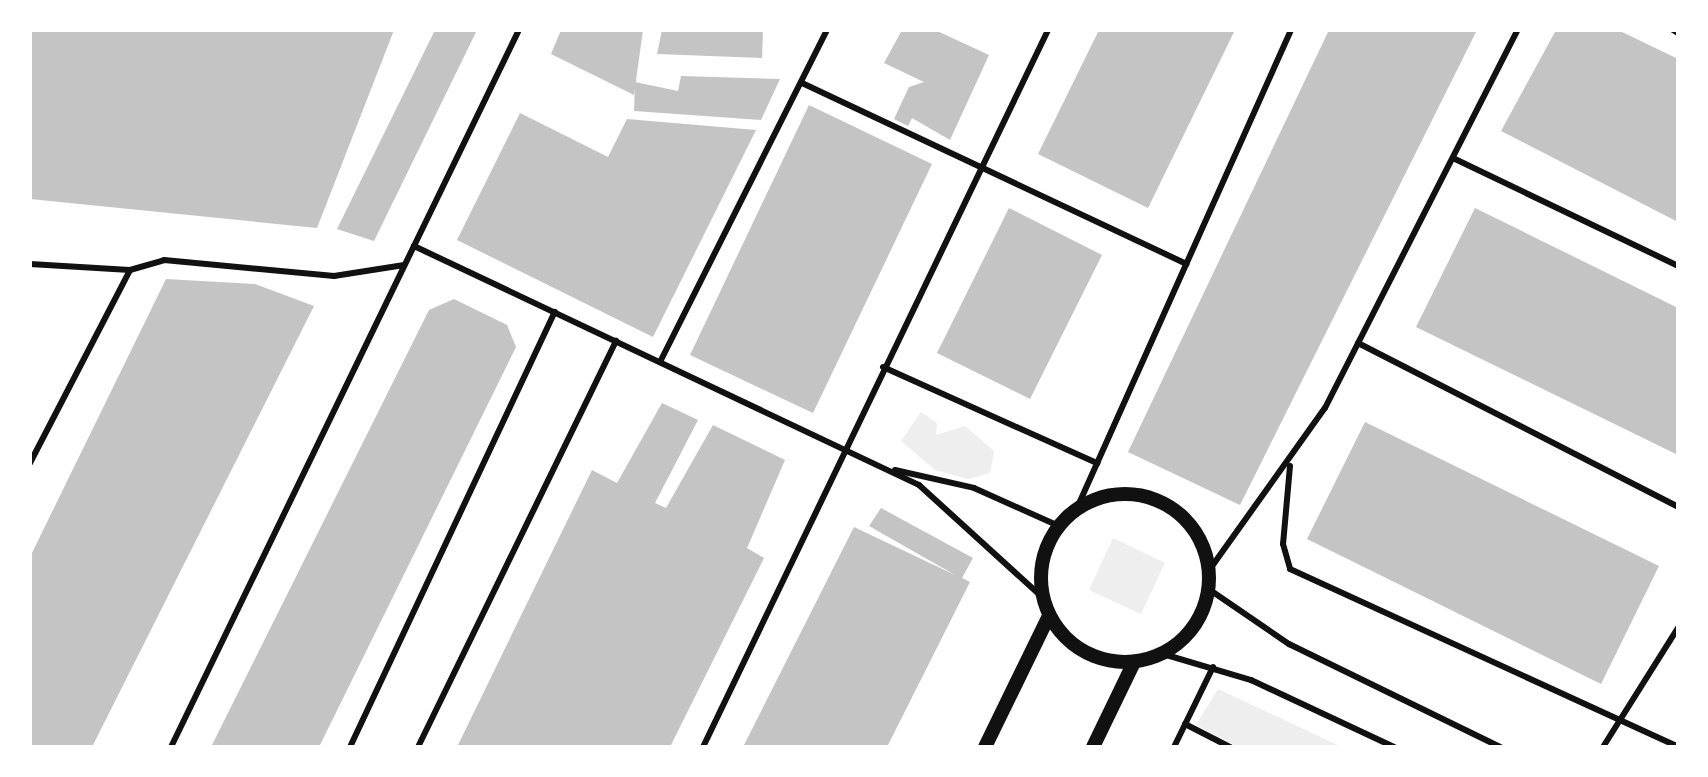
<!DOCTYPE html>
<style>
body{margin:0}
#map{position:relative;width:1708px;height:777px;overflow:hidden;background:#fff;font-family:Jost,sans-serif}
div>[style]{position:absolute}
.green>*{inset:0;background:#eee}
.building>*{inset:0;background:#c4c4c4}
.service>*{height:6px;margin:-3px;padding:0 3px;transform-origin:3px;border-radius:3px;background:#111}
.tertiary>*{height:14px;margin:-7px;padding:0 7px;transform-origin:7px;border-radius:7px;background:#111}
.tertiary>.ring{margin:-7px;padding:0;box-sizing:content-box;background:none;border:14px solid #111;border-radius:50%}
span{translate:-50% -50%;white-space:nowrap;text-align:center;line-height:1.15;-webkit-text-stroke:7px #fff;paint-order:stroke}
.frame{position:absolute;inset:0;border:32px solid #fff;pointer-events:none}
</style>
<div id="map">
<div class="green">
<i style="clip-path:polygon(921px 412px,937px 423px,936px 435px,965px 426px,994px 451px,990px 473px,968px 479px,935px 470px,901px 441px)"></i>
<i style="clip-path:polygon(1113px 538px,1165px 563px,1141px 614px,1089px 590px)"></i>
<i style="clip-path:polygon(1218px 689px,1342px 747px,1239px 747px,1196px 725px)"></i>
</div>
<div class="building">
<i style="clip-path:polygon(30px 30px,394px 30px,317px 228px,30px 199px)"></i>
<i style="clip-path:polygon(435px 30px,477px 30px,374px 241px,337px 229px)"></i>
<i style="clip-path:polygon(561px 30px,643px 30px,634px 95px,551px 54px)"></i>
<i style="clip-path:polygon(662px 30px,763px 30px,762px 58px,657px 54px)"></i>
<i style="clip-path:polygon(902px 30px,935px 30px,989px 55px,950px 140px,912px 118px,908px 126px,894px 119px,909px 87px,924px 82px,884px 63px)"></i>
<i style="clip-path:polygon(1099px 30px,1235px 30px,1148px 208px,1038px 154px)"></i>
<i style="clip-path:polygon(1329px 30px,1477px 30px,1240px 505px,1128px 452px)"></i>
<i style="clip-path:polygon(1556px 30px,1618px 30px,1678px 59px,1678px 222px,1501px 131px)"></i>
<i style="clip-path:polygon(681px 76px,780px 79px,761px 120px,634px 111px,635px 82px,678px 91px)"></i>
<i style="clip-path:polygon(809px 105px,932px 164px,813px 413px,690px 355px)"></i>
<i style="clip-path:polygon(520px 113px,608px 157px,627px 119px,756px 130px,653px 337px,457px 240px)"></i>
<i style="clip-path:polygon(1009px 208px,1102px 255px,1030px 399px,937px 353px)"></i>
<i style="clip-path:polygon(1475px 208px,1678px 308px,1678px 455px,1416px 327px)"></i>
<i style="clip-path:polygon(166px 279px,255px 284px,314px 306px,92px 747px,30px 747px,30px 557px)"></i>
<i style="clip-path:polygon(454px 299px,507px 325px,516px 347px,319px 747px,211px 747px,429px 310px)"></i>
<i style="clip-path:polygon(662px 403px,698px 420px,655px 503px,666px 508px,713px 425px,785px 460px,747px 548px,764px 558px,670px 747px,457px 747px,592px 470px,617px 483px)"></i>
<i style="clip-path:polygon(1365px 422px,1659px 566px,1601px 684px,1307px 539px)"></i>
<i style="clip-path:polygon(881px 508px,973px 558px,962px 578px,970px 582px,887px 747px,743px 747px,854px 527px,955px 575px,869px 526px)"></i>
</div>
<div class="service">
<i style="left:1673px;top:30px;width:6px;rotate:31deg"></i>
<i style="left:802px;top:83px;width:425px;rotate:25.2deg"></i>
<i style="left:1455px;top:159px;width:247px;rotate:25.6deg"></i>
<i style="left:414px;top:246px;width:240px;rotate:-64.1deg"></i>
<i style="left:30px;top:264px;width:100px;rotate:3.4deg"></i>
<i style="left:1358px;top:343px;width:360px;rotate:27.1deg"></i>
<i style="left:660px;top:362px;width:372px;rotate:-63.3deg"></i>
<i style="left:883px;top:367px;width:235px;rotate:24.2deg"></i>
<i style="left:30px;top:463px;width:217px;rotate:-62.6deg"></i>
<i style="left:130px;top:270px;width:35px;rotate:-16deg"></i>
<i style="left:164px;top:260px;width:171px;rotate:5.4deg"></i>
<i style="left:334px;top:276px;width:71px;rotate:-8.9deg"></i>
<i style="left:1290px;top:466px;width:78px;rotate:95.1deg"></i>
<i style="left:1283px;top:544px;width:26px;rotate:74deg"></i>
<i style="left:1290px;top:569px;width:427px;rotate:24.6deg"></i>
<i style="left:895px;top:470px;width:81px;rotate:12.8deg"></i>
<i style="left:974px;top:488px;width:93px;rotate:24.1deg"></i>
<i style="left:1077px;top:508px;width:524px;rotate:-65.88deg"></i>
<i style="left:1210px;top:569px;width:198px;rotate:-54.5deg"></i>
<i style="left:1325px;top:408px;width:424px;rotate:-63deg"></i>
<i style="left:1210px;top:590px;width:96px;rotate:34.4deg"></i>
<i style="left:1289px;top:644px;width:235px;rotate:26deg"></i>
<i style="left:1163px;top:654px;width:92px;rotate:16.5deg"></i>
<i style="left:1251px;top:680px;width:158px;rotate:25.1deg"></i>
<i style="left:1185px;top:724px;width:51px;rotate:27.1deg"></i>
<i style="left:171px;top:747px;width:557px;rotate:-64.13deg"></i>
<i style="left:414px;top:246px;width:559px;rotate:25.33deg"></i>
<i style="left:919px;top:485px;width:166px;rotate:42.3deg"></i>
<i style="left:350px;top:747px;width:481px;rotate:-64.8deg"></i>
<i style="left:418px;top:747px;width:452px;rotate:-64deg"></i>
<i style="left:703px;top:747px;width:796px;rotate:-64.3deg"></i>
<i style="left:1174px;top:747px;width:89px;rotate:-64deg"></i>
<i style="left:1603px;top:747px;width:141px;rotate:-57.8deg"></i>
</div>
<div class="tertiary">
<i class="ring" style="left:1041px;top:494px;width:154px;height:154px"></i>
<i style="left:985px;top:747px;width:146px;rotate:-64deg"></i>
<i style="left:1093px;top:747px;width:94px;rotate:-64.2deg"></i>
</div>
<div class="frame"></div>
</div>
